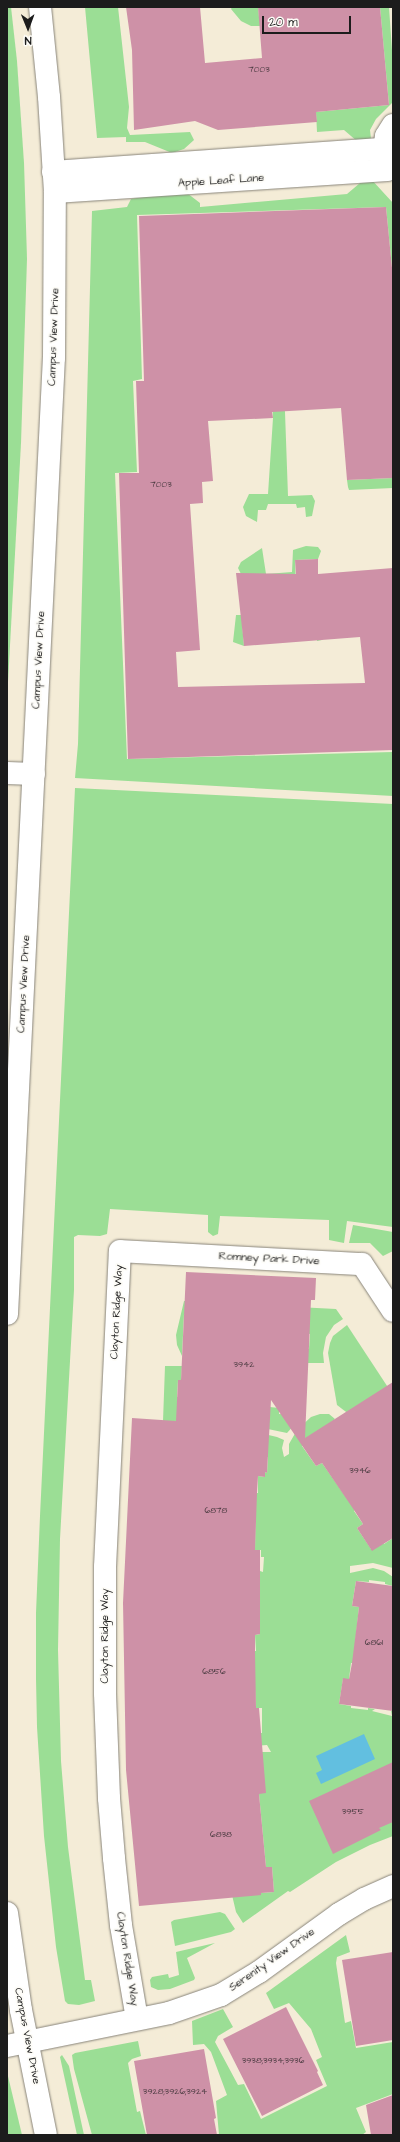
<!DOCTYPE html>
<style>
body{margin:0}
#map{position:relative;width:400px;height:2142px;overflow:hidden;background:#f4ecd7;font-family:"Architects Daughter",sans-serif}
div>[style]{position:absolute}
.green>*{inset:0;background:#9bde95}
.water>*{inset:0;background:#62bfe0}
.building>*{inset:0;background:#ce91a7}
.roads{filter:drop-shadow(0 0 1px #88847a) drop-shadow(0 0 1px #88847a)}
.street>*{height:22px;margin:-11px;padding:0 11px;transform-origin:11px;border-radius:11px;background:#fff}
span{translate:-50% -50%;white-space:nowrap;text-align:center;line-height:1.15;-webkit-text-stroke:3.5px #fdfcf7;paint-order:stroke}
.number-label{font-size:9px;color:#48393f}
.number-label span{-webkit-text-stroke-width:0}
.street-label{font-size:11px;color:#1c1c1c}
.frame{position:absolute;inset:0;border:8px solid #1c1c1c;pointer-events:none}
.north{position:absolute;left:8px;top:8px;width:40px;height:40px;-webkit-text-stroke:3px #fdfcf7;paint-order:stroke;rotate:179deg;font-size:11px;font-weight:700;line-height:16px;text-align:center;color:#1c1c1c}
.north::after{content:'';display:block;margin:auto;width:14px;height:18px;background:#1c1c1c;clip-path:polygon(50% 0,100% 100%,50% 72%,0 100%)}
.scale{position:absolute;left:262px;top:16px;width:89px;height:18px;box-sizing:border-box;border:2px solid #1c1c1c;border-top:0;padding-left:5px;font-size:12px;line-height:14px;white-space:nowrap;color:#1c1c1c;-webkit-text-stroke:3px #fdfcf7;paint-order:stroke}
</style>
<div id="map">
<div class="green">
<i style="clip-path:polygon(7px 7px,11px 7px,17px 61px,24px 163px,27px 259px,21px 443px,7px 701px)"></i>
<i style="clip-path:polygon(85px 7px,118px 7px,129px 107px,127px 128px,130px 135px,190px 132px,194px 140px,184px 149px,172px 153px,145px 142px,126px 142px,126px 137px,97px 138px)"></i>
<i style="clip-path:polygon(232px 7px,258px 7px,259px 17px,280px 17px,279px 26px,251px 26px,241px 21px,231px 9px)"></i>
<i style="clip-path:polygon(380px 7px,389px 7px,393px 65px,393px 102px,376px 119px,370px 130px,371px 139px,358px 142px,344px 130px,317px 132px,316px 112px,389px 105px)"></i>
<i style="clip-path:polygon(371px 179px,393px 203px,393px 278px,386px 207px,137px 215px,142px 379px,133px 381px,137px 472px,115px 473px,127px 759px,393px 752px,393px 796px,75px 778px,78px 744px,92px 211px,127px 207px,131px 199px,183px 190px,200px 203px,200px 207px,347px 194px,360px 183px)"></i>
<i style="clip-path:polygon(267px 320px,276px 327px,285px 412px,288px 496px,312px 495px,315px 501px,312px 516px,306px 517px,305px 507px,297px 508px,296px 504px,268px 504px,266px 510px,258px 510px,257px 522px,246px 516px,243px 507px,249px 494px,268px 494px,273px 418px)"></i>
<i style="clip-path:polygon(393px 478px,393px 488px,349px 490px,348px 487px,347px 480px)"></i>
<i style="clip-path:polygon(306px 546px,318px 547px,321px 551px,318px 559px,295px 560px,297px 610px,325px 609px,327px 635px,322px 640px,317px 641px,315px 615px,242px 623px,244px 646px,233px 642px,236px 615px,260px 615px,263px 575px,241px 574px,238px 568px,241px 562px,262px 548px,266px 574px,292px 572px,293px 550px)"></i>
<i style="clip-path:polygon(75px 788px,393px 804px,393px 1227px,347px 1221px,344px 1243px,329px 1240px,329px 1220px,220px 1216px,218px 1234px,213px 1236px,208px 1232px,208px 1215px,110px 1209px,107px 1234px,100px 1236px,78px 1235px,74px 1237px,74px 1290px,60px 1539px,58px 1650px,61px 1761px,68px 1847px,85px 1980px,91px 1980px,95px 2001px,79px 2005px,68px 2004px,65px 2001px,56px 1947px,44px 1836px,37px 1727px,36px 1679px,36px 1613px,40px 1516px)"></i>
<i style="clip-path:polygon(353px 1225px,393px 1232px,393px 1251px,383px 1256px,370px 1243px,349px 1243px)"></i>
<i style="clip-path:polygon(184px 1301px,336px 1309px,343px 1319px,334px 1325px,326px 1337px,323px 1353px,324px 1363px,306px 1363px,307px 1349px,309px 1349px,310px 1334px,184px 1314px,182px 1356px,177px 1345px,176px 1335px)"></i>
<i style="clip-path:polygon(347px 1325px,393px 1395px,350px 1415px,337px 1405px,328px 1353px,330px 1343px,333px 1336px)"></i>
<i style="clip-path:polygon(165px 1366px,182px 1366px,181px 1380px,178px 1380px,177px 1397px,279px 1408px,279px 1414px,303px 1415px,287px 1433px,263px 1428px,163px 1421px)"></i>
<i style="clip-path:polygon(320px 1414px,329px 1414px,335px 1419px,302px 1446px,316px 1466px,322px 1463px,355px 1510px,354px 1511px,363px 1524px,357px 1528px,371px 1549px,382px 1542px,384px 1544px,393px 1538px,393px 1568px,373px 1563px,350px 1566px,350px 1573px,373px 1568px,384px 1571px,393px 1577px,393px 1586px,385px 1584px,385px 1582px,369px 1580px,369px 1582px,356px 1581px,352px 1606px,359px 1607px,353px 1663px,351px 1663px,349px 1679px,343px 1679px,339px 1704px,351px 1706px,351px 1708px,368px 1710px,368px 1708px,375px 1709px,372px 1711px,392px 1716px,391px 1711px,393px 1711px,393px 1836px,370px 1845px,336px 1862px,290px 1892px,288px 1891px,243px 1923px,236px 1912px,232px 1895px,261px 1895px,261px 1893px,274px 1892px,272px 1867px,266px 1867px,259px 1794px,258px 1752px,271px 1752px,267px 1745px,243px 1747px,249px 1734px,262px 1733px,262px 1708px,256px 1708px,253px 1651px,256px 1651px,255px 1635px,260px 1634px,260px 1571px,263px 1572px,264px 1557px,261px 1557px,261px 1550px,255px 1550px,256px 1493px,258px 1493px,258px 1476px,265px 1477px,265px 1472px,267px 1473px,268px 1457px,266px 1457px,260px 1433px,277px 1437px,284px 1440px,282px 1448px,284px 1457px,289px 1454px,289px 1444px,297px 1430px,311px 1417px)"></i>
<i style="clip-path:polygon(220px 1912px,225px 1914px,235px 1929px,231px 1932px,175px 1946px,171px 1922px,174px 1920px)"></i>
<i style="clip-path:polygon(346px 1935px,350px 1952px,337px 1957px,336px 1963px,345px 2023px,351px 2021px,356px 2048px,393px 2042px,393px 2094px,356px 2108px,366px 2132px,362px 2135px,219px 2135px,216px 2101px,227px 2095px,211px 2052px,204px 2044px,193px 2045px,192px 2021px,223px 2009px,233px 2027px,218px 2036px,215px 2042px,238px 2085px,244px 2084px,261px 2119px,327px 2086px,316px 2060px,322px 2057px,311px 2029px,289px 2003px,274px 2009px,266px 1993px)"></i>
<i style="clip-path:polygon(215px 1943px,187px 1958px,195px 1978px,194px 1980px,170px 1989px,158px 1990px,151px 1987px,150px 1980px,152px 1977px,168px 1974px,169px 1978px,179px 1975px,176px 1952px)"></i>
<i style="clip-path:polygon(138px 2041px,141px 2056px,132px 2059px,128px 2063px,137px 2112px,140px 2111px,146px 2135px,92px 2135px,74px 2069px,72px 2055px,75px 2053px)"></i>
<i style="clip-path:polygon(62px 2055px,69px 2066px,84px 2135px,77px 2135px,60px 2057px)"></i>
<i style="clip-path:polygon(7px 2072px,22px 2135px,7px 2135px)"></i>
</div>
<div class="water">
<i style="clip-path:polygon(364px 1734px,375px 1759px,321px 1784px,316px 1773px,322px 1770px,316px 1756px)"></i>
</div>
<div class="building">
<i style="clip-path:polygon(126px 7px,200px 7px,205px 63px,262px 58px,258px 7px,380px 7px,389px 105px,316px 112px,317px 122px,218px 130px,195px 121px,134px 130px,132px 50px)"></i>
<i style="clip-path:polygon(386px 207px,393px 278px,393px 478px,347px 480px,341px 408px,272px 412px,273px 418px,208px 421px,213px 481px,202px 482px,203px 503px,190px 504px,200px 650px,176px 652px,178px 687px,365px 683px,360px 637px,244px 646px,236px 573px,296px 574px,295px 560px,318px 559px,318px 574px,393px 568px,393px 750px,128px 759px,119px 473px,139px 473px,136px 381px,144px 381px,139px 216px)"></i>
<i style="clip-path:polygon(186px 1272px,316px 1278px,315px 1300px,311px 1300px,305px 1438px,393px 1382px,393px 1538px,372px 1551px,357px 1528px,363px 1524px,354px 1510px,322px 1463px,316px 1466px,271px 1400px,267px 1473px,265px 1472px,265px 1477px,258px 1476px,257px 1493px,255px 1550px,260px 1550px,260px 1634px,255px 1635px,255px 1651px,256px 1708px,259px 1708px,266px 1793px,259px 1794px,266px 1867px,272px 1867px,274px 1892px,261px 1893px,261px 1895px,139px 1906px,126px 1770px,123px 1603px,132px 1418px,176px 1421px,178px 1380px,181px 1380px)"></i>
<i style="clip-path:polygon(356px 1581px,393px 1586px,393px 1711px,339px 1704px,343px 1678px,349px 1679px,352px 1663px,359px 1607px,352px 1606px)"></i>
<i style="clip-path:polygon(393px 1762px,393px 1822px,379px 1828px,381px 1830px,333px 1854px,309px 1801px)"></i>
<i style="clip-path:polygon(393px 1952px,393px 2040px,356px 2046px,342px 1960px)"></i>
<i style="clip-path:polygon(286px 2007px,318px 2071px,317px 2072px,323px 2085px,262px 2116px,223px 2039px)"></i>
<i style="clip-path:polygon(204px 2049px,216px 2118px,214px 2119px,217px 2135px,147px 2135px,134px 2061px)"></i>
<i style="clip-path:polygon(393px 2095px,393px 2135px,371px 2135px,366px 2105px)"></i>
</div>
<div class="roads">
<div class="street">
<i style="left:385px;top:164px;width:15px;rotate:-94deg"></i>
<i style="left:384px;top:149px;width:13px;rotate:-81deg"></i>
<i style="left:386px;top:136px;width:13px;rotate:-58deg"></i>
<i style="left:53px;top:172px;width:332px;rotate:-4deg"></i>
<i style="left:55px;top:192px;width:333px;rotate:-3.8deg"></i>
<i style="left:7px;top:773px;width:27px;rotate:2deg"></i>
<i style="left:7px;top:1314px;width:957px;rotate:-87.19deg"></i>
<i style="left:54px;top:358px;width:166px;rotate:-89.7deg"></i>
<i style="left:55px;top:192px;width:95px;rotate:-93.6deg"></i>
<i style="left:49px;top:97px;width:90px;rotate:-95.7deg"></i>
<i style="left:7px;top:1913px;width:98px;rotate:81.8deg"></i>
<i style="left:21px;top:2010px;width:127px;rotate:78.7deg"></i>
<i style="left:137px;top:2019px;width:95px;rotate:-99.7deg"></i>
<i style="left:121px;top:1925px;width:67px;rotate:-96deg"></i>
<i style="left:114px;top:1858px;width:60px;rotate:-94.8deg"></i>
<i style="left:109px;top:1798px;width:105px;rotate:-92.2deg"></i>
<i style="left:105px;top:1693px;width:126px;rotate:-90deg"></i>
<i style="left:105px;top:1567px;width:316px;rotate:-87.3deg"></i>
<i style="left:120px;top:1251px;width:242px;rotate:3.1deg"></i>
<i style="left:362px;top:1264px;width:56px;rotate:56.6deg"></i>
<i style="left:7px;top:2046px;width:165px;rotate:-11.5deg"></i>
<i style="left:169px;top:2013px;width:55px;rotate:-19.1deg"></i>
<i style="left:221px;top:1995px;width:44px;rotate:-31.2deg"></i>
<i style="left:259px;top:1972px;width:99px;rotate:-35.9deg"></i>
<i style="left:339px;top:1914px;width:29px;rotate:-31deg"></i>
<i style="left:364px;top:1899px;width:32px;rotate:-24deg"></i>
</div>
</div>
<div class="number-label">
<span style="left:259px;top:70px">7003</span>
<span style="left:161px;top:485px">7003</span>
<span style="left:244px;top:1365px">3942</span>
<span style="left:360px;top:1471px">3946</span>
<span style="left:216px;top:1511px">6878</span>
<span style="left:374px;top:1643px">6861</span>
<span style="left:214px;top:1672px">6856</span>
<span style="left:353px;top:1812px">3955</span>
<span style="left:221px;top:1835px">6838</span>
<span style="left:273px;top:2061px">3938;3934;3936</span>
<span style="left:175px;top:2092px">3928;3926;3924</span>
</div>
<div class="street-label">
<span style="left:221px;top:181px;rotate:-4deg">Apple Leaf Lane</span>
<span style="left:54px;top:337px;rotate:-88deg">Campus View Drive</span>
<span style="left:39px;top:660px;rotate:-87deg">Campus View Drive</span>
<span style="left:24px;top:984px;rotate:-87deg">Campus View Drive</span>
<span style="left:269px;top:1259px;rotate:3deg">Romney Park Drive</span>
<span style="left:117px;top:1312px;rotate:-87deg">Clayton Ridge Way</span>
<span style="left:105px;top:1636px;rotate:-90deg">Clayton Ridge Way</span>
<span style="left:127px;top:1959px;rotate:81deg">Clayton Ridge Way</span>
<span style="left:272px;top:1960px;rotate:-35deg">Serenity View Drive</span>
<span style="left:27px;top:2036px;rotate:79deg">Campus View Drive</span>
</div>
<div class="frame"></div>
<div class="north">N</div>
<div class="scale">20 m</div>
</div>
